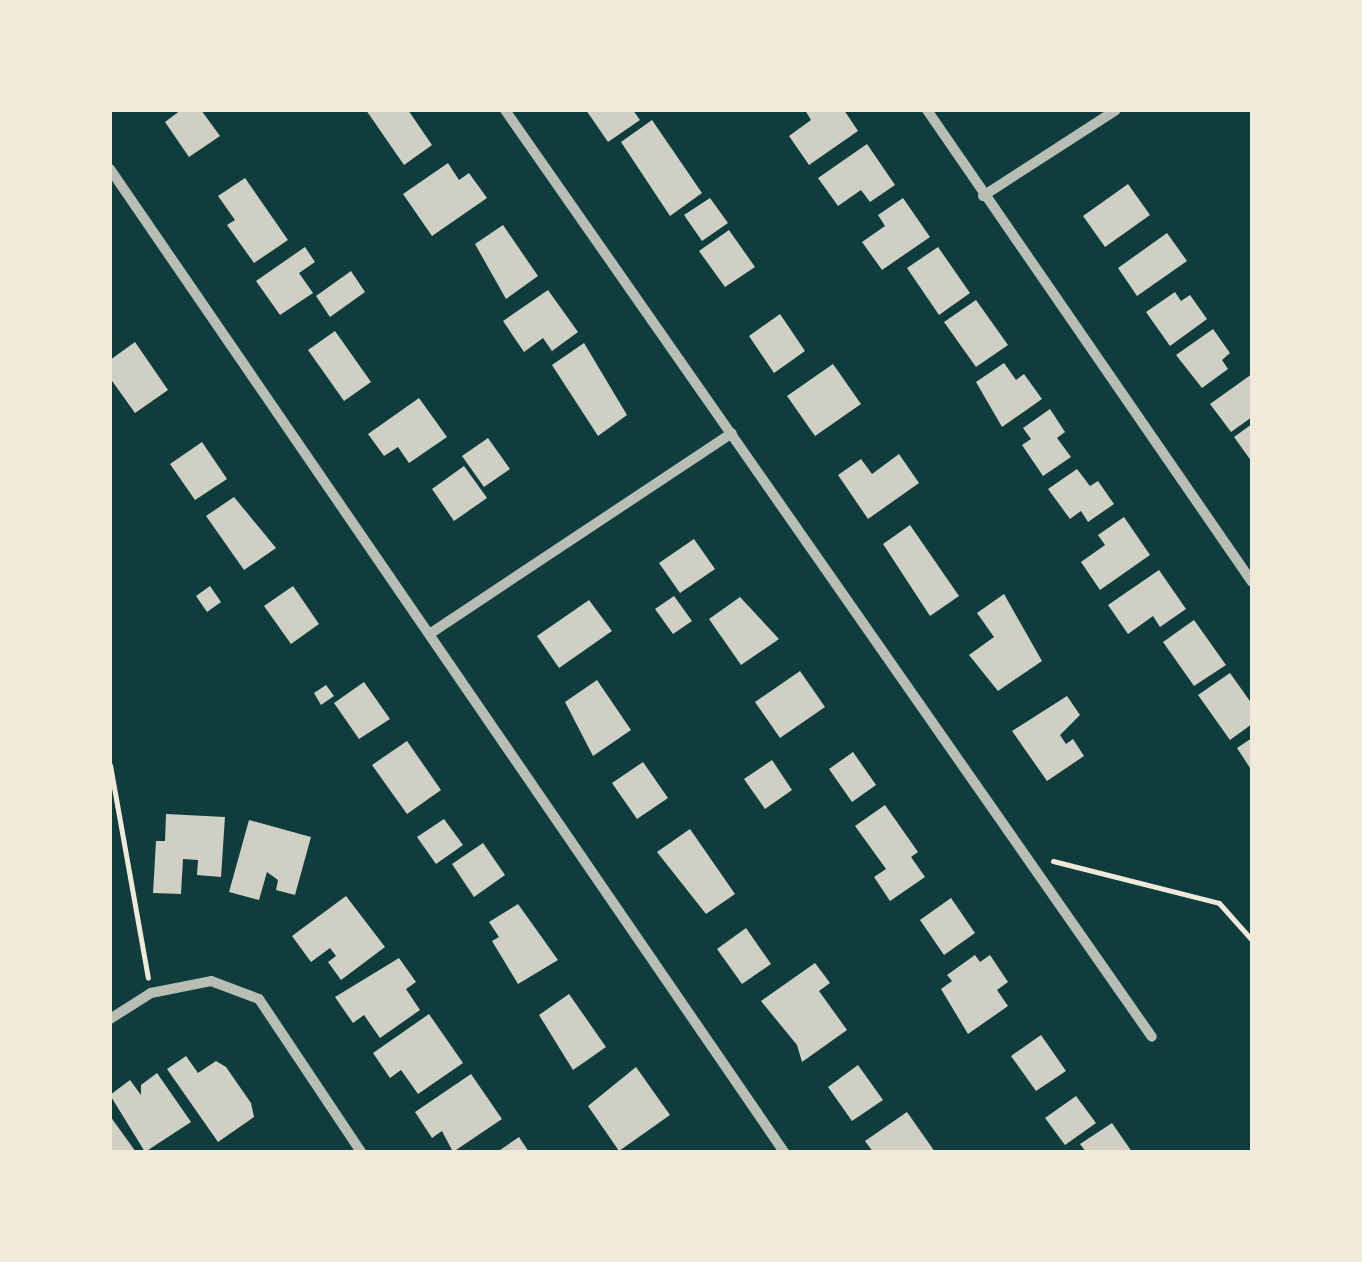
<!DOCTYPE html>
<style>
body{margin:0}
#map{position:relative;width:1362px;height:1262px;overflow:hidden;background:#0f3d3e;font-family:Literata,serif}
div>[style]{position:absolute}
.building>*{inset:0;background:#cfcfc3}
.path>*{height:5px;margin:-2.5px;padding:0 2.5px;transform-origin:2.5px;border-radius:2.5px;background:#f1e9da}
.minor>*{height:10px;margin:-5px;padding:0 5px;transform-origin:5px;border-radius:5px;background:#b8beb3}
span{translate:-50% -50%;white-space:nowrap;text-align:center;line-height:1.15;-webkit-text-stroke:8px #f1e9da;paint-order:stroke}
.frame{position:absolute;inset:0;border:112px solid #f1e9da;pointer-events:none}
</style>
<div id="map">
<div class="building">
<i style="clip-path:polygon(181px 110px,201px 110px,220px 136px,189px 157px,165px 122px)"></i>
<i style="clip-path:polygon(366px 110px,408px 110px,432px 145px,404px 165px)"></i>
<i style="clip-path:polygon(586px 110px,633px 110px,640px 120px,608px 142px)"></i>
<i style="clip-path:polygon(805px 110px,844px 110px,858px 131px,809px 165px,789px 136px,811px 120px)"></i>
<i style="clip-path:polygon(652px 120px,702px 193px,670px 216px,621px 142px)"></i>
<i style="clip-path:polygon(867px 144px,895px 185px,870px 202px,861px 190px,838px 206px,818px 178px)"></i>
<i style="clip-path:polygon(448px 163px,459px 180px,469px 173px,487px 198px,432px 236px,403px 194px)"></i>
<i style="clip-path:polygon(245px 178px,288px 240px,254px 263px,227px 225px,235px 220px,218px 196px)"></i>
<i style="clip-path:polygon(1128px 184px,1150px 215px,1105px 247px,1083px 216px)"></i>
<i style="clip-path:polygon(710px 198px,728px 223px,702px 241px,684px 215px)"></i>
<i style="clip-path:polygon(903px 198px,930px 237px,882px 270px,862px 242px,885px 226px,878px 215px)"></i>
<i style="clip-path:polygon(503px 225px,538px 276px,506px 299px,475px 244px)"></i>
<i style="clip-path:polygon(729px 230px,755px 267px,725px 287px,699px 251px)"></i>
<i style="clip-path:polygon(1167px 233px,1187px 261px,1137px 296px,1118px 268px)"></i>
<i style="clip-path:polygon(305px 247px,315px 262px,299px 273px,313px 293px,280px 315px,256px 281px)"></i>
<i style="clip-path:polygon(938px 247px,970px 293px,939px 315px,907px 268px)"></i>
<i style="clip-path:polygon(351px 271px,365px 292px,330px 317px,316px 296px)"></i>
<i style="clip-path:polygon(548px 290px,578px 332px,552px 351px,543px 338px,524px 352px,503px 321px)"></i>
<i style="clip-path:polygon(1175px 292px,1181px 301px,1190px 295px,1207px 319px,1170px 346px,1146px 312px)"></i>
<i style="clip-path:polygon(976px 300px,1008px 345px,976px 367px,944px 322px)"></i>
<i style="clip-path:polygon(780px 314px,805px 351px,774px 373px,749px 336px)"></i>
<i style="clip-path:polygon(1213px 329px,1230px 353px,1222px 360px,1228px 369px,1202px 388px,1176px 355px)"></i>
<i style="clip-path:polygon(335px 331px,371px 382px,344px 401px,308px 350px)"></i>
<i style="clip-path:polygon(135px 342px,168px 390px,135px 413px,110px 378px,110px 360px)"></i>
<i style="clip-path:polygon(584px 343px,627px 415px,598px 436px,552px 365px)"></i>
<i style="clip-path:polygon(1004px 363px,1016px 380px,1024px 374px,1042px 399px,1002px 427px,976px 382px)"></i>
<i style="clip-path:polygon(833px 364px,861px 404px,815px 436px,787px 396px)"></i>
<i style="clip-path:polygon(1252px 374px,1252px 417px,1231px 432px,1210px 404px)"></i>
<i style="clip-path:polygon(419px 398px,447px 437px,409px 463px,398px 447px,384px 456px,368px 434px)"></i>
<i style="clip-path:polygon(1050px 409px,1065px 432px,1057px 438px,1071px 457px,1043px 476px,1022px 445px,1031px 439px,1023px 428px)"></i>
<i style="clip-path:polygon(1252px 424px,1252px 462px,1234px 437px)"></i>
<i style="clip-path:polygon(488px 438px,510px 469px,484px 487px,462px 456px)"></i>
<i style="clip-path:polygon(202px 442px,227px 479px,195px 500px,170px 464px)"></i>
<i style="clip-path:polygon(899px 454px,919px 483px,868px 519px,838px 475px,861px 459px,872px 474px)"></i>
<i style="clip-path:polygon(464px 466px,487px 498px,454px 521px,432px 489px)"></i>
<i style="clip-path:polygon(1077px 469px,1090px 486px,1098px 481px,1114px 504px,1088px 522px,1081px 511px,1070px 519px,1048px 489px)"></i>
<i style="clip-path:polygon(234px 497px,276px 548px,244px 570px,206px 516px)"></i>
<i style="clip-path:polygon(1124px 517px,1150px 555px,1100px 590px,1081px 562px,1105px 545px,1098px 535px)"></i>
<i style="clip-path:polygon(910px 525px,959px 596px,930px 616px,883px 544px)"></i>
<i style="clip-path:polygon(694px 539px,715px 569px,680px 593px,659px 563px)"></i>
<i style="clip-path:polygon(1159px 570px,1186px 609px,1160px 627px,1153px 616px,1128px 634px,1108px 605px)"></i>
<i style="clip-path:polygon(210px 586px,221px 602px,207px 612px,196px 596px)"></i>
<i style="clip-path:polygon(293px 586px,319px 624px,291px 644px,264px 606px)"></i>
<i style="clip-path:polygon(1004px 594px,1042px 661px,998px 691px,969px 655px,994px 637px,977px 613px)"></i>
<i style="clip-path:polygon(674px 596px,692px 621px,673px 634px,655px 609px)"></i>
<i style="clip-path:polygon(740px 597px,779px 639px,741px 665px,709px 619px)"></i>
<i style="clip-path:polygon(589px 600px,612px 631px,559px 668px,537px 636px)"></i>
<i style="clip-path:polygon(1194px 620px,1226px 665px,1194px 686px,1163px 642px)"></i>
<i style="clip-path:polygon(800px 671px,825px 707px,780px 738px,755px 702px)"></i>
<i style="clip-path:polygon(1230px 673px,1252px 704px,1252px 724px,1230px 740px,1198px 695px)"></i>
<i style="clip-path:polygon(597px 680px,631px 730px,593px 756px,565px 702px)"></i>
<i style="clip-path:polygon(364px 682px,390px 719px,359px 739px,334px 703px)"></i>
<i style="clip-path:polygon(326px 685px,334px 696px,321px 705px,314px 693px)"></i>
<i style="clip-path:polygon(1067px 696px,1080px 715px,1060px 735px,1066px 744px,1073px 739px,1084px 756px,1047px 781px,1012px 731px)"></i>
<i style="clip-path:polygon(1252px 738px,1252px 771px,1237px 748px)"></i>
<i style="clip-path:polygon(407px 741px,441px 790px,407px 814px,372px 765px)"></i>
<i style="clip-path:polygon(853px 752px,876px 785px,852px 802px,829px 769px)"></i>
<i style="clip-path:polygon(772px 760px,792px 790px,765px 809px,744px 779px)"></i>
<i style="clip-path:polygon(643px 762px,668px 798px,637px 819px,612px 783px)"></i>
<i style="clip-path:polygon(885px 805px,918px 852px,911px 857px,925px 877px,890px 901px,874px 877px,886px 869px,855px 826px)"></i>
<i style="clip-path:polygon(166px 814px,225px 817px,221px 877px,197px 875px,198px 860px,183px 859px,181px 894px,153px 893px,156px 841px,165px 841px)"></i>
<i style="clip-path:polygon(444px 819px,463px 845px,436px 864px,417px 837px)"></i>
<i style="clip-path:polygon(249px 820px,311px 837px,295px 895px,276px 890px,278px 880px,267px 872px,259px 900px,229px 892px)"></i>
<i style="clip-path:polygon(690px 829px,735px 894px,706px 914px,657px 852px)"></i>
<i style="clip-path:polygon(483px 843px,505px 875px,474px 897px,452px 864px)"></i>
<i style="clip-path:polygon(346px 896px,385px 947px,341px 980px,328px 962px,336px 956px,330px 948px,311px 962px,292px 936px)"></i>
<i style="clip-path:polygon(951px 898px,975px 933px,944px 955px,920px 920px)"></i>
<i style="clip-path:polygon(518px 904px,558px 960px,518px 984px,492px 941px,499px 937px,489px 922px)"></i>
<i style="clip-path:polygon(746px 928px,771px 964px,742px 984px,717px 949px)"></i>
<i style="clip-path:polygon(975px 955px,980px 962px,990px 955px,1008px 982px,997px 990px,1008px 1006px,968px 1034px,941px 989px,952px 981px,947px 975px)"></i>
<i style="clip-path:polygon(399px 958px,416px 982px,406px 989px,420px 1010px,380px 1038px,364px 1015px,353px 1023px,335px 997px)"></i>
<i style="clip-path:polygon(815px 963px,830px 983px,819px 991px,847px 1030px,802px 1062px,797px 1045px,761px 1001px)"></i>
<i style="clip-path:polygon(569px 994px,606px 1047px,573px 1070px,539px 1015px)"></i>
<i style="clip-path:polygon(429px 1014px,463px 1063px,418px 1094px,401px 1070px,390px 1078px,373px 1053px)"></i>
<i style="clip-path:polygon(1041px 1035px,1066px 1071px,1036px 1091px,1011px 1056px)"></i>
<i style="clip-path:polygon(186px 1056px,198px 1073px,216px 1061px,226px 1067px,251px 1103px,254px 1117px,218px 1142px,167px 1069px)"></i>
<i style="clip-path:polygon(858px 1065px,883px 1100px,852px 1121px,828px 1087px)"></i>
<i style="clip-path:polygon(636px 1067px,670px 1115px,619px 1151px,588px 1106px)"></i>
<i style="clip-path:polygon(157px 1073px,191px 1122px,145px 1152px,110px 1095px,130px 1080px,141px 1095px,141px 1085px)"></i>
<i style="clip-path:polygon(471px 1074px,502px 1119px,453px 1152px,442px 1131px,432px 1138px,415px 1112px)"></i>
<i style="clip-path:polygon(1076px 1096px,1096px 1123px,1065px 1145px,1045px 1118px)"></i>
<i style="clip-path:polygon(907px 1112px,935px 1152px,873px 1152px,865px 1141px)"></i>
<i style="clip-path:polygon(110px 1116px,136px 1152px,110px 1152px)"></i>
<i style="clip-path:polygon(1112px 1123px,1132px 1152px,1086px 1152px,1080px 1144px)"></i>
<i style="clip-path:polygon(519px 1137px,529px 1152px,497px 1152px)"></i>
</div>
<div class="path">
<i style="left:110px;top:765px;width:216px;rotate:79.9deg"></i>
<i style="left:1053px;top:861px;width:171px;rotate:14.2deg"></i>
<i style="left:1219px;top:903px;width:50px;rotate:48.3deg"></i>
</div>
<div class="minor">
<i style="left:505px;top:110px;width:1130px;rotate:55.09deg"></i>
<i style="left:927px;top:110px;width:573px;rotate:55.45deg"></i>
<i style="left:110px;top:169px;width:1192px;rotate:55.56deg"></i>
<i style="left:983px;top:196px;width:158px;rotate:-32.9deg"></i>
<i style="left:431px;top:633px;width:361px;rotate:-33.6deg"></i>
<i style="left:110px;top:1019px;width:49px;rotate:-32.4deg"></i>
<i style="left:151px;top:993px;width:61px;rotate:-11.3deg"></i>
<i style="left:211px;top:981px;width:51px;rotate:20.6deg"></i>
<i style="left:259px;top:999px;width:184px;rotate:56.3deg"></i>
</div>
<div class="frame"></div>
</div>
